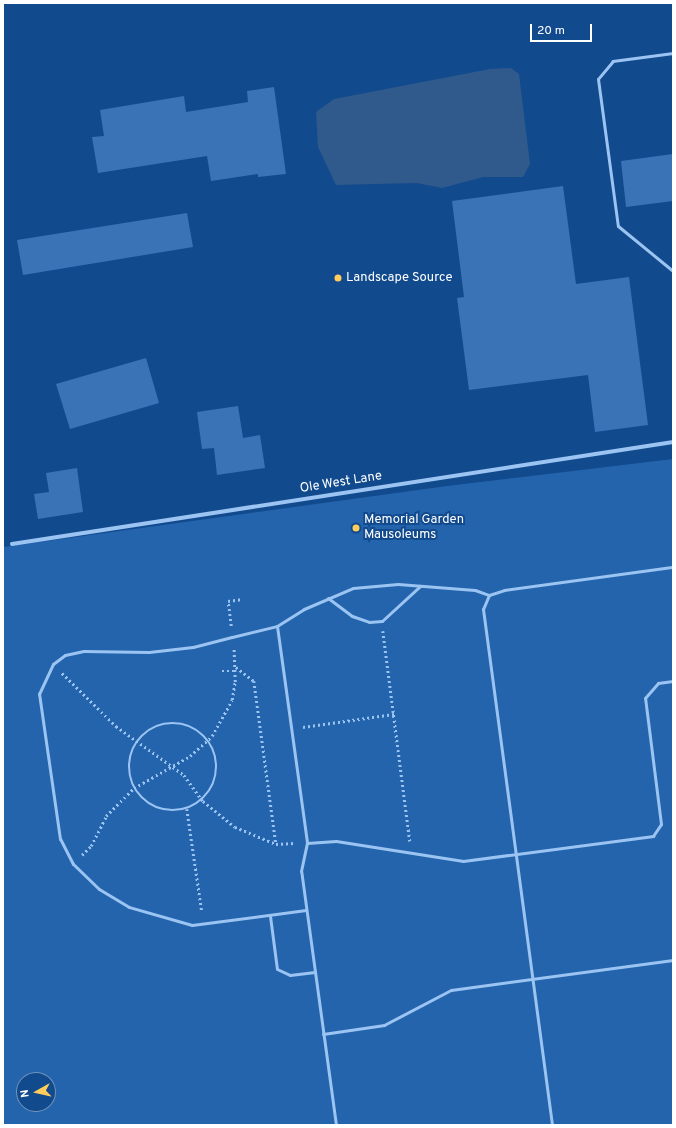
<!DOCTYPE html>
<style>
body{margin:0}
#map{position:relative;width:676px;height:1128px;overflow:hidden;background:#124a8e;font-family:Overpass,sans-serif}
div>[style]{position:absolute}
.green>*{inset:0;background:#2364ad}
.water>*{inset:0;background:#305a8c}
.building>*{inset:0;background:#3a74b7}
.path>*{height:2.5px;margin-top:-1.25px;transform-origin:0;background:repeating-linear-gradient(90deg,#9bc4f2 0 2px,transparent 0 5px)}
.path>.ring{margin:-1.25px;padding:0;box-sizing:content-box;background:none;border:2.5px solid #9bc4f2;border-radius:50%}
.lane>*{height:3px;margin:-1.5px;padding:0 1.5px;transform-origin:1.5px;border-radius:1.5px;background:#9bc4f2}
.street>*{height:4px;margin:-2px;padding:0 2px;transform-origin:2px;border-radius:2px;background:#9bc4f2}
.dots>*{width:11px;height:11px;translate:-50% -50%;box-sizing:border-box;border:2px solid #124a8e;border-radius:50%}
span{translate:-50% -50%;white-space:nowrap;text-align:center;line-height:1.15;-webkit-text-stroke:4px #124a8e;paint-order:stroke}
.poi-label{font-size:13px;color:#fff}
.left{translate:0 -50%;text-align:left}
.street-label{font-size:13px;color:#fff}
.frame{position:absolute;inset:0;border:4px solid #fff;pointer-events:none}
.north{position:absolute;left:16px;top:1072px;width:40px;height:40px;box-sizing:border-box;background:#124a8e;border:1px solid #7192bb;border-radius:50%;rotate:262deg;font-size:11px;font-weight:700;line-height:16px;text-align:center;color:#fff}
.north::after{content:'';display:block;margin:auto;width:14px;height:18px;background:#ffcd5c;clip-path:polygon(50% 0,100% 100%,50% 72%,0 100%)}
.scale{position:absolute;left:530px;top:24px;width:62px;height:18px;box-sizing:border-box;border:2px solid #fff;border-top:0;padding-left:5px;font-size:12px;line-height:14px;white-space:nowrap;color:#fff;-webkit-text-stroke:3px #124a8e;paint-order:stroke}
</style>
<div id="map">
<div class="green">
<i style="clip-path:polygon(evenodd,673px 459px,673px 1125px,3px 1125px,3px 547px,447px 486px,673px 459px,24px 1080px,48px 1080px,48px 1104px,24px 1104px,24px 1080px)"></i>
</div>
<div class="water">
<i style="clip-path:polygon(511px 68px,519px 74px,530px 164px,523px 177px,483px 177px,442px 188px,417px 183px,336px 185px,318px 147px,316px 112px,334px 99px,490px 69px)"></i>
</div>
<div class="building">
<i style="clip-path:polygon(274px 87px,286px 174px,258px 177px,258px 174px,211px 181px,207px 156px,98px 173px,92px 137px,104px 136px,100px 110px,184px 96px,186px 112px,248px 102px,247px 91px)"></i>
<i style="clip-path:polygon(673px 154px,673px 201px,626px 207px,621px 161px)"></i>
<i style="clip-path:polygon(563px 186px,576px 284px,629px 277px,648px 425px,595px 432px,588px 375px,469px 390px,457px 298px,464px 297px,452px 201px)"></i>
<i style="clip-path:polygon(187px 213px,193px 247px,23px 275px,17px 240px)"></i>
<i style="clip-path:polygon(146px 358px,159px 403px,70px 429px,56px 384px)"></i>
<i style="clip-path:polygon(238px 406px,243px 438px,260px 435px,265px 468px,217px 475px,214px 448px,202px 449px,197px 412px)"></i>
<i style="clip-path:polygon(77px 468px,83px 512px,38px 519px,34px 494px,49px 492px,46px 473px)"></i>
</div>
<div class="path">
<i style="left:231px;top:626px;width:25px;rotate:-97deg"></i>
<i style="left:228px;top:601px;width:15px;rotate:-8deg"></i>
<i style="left:383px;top:631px;width:212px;rotate:82.7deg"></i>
<i style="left:236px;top:667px;width:23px;rotate:38deg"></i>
<i style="left:254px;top:681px;width:164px;rotate:82.3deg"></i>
<i style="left:222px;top:671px;width:14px"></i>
<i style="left:62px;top:673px;width:76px;rotate:44.5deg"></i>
<i style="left:116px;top:726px;width:84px;rotate:35.8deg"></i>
<i style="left:184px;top:775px;width:32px;rotate:54deg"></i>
<i style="left:203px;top:801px;width:41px;rotate:39.1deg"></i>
<i style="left:235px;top:827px;width:44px;rotate:22.5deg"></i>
<i style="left:276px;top:844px;width:19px;rotate:-3deg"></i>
<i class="ring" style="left:129px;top:723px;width:85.5px;height:85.5px"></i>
<i style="left:303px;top:727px;width:92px;rotate:-8.1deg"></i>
<i style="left:187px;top:809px;width:104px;rotate:81.7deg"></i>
<i style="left:82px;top:855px;width:13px;rotate:-45deg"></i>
<i style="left:91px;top:846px;width:34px;rotate:-63deg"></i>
<i style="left:106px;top:816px;width:40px;rotate:-45deg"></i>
<i style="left:134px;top:788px;width:64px;rotate:-29.7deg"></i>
<i style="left:190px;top:756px;width:30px;rotate:-42deg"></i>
<i style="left:212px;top:736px;width:41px;rotate:-60.9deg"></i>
<i style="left:232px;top:700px;width:18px;rotate:-81deg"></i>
<i style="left:235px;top:682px;width:33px;rotate:-92deg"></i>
</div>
<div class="lane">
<i style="left:673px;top:53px;width:61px;rotate:172.4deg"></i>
<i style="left:613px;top:61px;width:23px;rotate:130deg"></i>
<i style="left:598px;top:79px;width:148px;rotate:82.3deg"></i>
<i style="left:618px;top:226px;width:71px;rotate:39.3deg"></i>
<i style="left:489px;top:595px;width:15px;rotate:113deg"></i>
<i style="left:483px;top:609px;width:521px;rotate:82.38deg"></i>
<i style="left:328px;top:598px;width:30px;rotate:37deg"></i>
<i style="left:352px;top:616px;width:18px;rotate:19deg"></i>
<i style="left:369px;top:622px;width:13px;rotate:-4deg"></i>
<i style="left:382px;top:621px;width:52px;rotate:-42.6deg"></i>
<i style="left:277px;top:626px;width:219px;rotate:82.1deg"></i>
<i style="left:306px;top:910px;width:115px;rotate:172.5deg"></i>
<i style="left:192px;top:925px;width:66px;rotate:-164.1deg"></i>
<i style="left:129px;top:907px;width:35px;rotate:-149deg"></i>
<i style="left:99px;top:889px;width:36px;rotate:-136deg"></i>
<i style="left:73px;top:864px;width:28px;rotate:-117deg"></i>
<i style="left:60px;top:839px;width:147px;rotate:-98.2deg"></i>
<i style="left:39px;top:694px;width:33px;rotate:-65deg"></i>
<i style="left:53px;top:664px;width:15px;rotate:-37deg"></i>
<i style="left:65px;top:655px;width:19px;rotate:-12deg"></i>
<i style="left:84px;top:651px;width:65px;rotate:0.9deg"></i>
<i style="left:149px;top:652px;width:44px;rotate:-6.5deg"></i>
<i style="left:193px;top:647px;width:40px;rotate:-14.4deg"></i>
<i style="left:232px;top:637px;width:46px;rotate:-13.7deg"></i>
<i style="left:277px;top:626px;width:32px;rotate:-32deg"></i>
<i style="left:304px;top:609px;width:53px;rotate:-23.2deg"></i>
<i style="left:353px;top:588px;width:45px;rotate:-5.1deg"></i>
<i style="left:398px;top:584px;width:77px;rotate:4.5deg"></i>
<i style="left:475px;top:590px;width:15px;rotate:20deg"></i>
<i style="left:489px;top:595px;width:16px;rotate:-18deg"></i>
<i style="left:504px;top:590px;width:171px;rotate:-7.8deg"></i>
<i style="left:270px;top:916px;width:53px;rotate:82.5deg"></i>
<i style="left:277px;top:969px;width:14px;rotate:25deg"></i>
<i style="left:290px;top:975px;width:25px;rotate:-7deg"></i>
<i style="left:323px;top:1034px;width:62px;rotate:-8.4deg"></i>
<i style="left:384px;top:1025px;width:76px;rotate:-27.6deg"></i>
<i style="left:451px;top:990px;width:224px;rotate:-7.7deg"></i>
<i style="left:336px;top:1125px;width:256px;rotate:-97.8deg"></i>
<i style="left:301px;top:871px;width:29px;rotate:-78deg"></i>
<i style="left:307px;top:843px;width:29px;rotate:-4deg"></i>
<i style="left:336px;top:841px;width:129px;rotate:8.9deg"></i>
<i style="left:463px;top:861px;width:192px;rotate:-7.5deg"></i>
<i style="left:653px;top:836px;width:14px;rotate:-56deg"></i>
<i style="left:661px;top:824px;width:127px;rotate:-97.2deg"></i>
<i style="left:645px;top:698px;width:20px;rotate:-49deg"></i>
<i style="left:658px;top:683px;width:15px;rotate:-8deg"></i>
</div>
<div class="street">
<i style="left:12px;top:544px;width:669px;rotate:-8.77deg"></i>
</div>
<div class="dots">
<i style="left:338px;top:278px;background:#ffcd5c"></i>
<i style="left:356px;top:528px;background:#ffcd5c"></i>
</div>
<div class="poi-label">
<span class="left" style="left:346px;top:278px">Landscape Source</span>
<span class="left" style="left:364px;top:528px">Memorial Garden<br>Mausoleums</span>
</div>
<div class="street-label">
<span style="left:341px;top:483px;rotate:-9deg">Ole West Lane</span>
</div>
<div class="frame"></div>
<div class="north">N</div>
<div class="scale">20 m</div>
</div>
